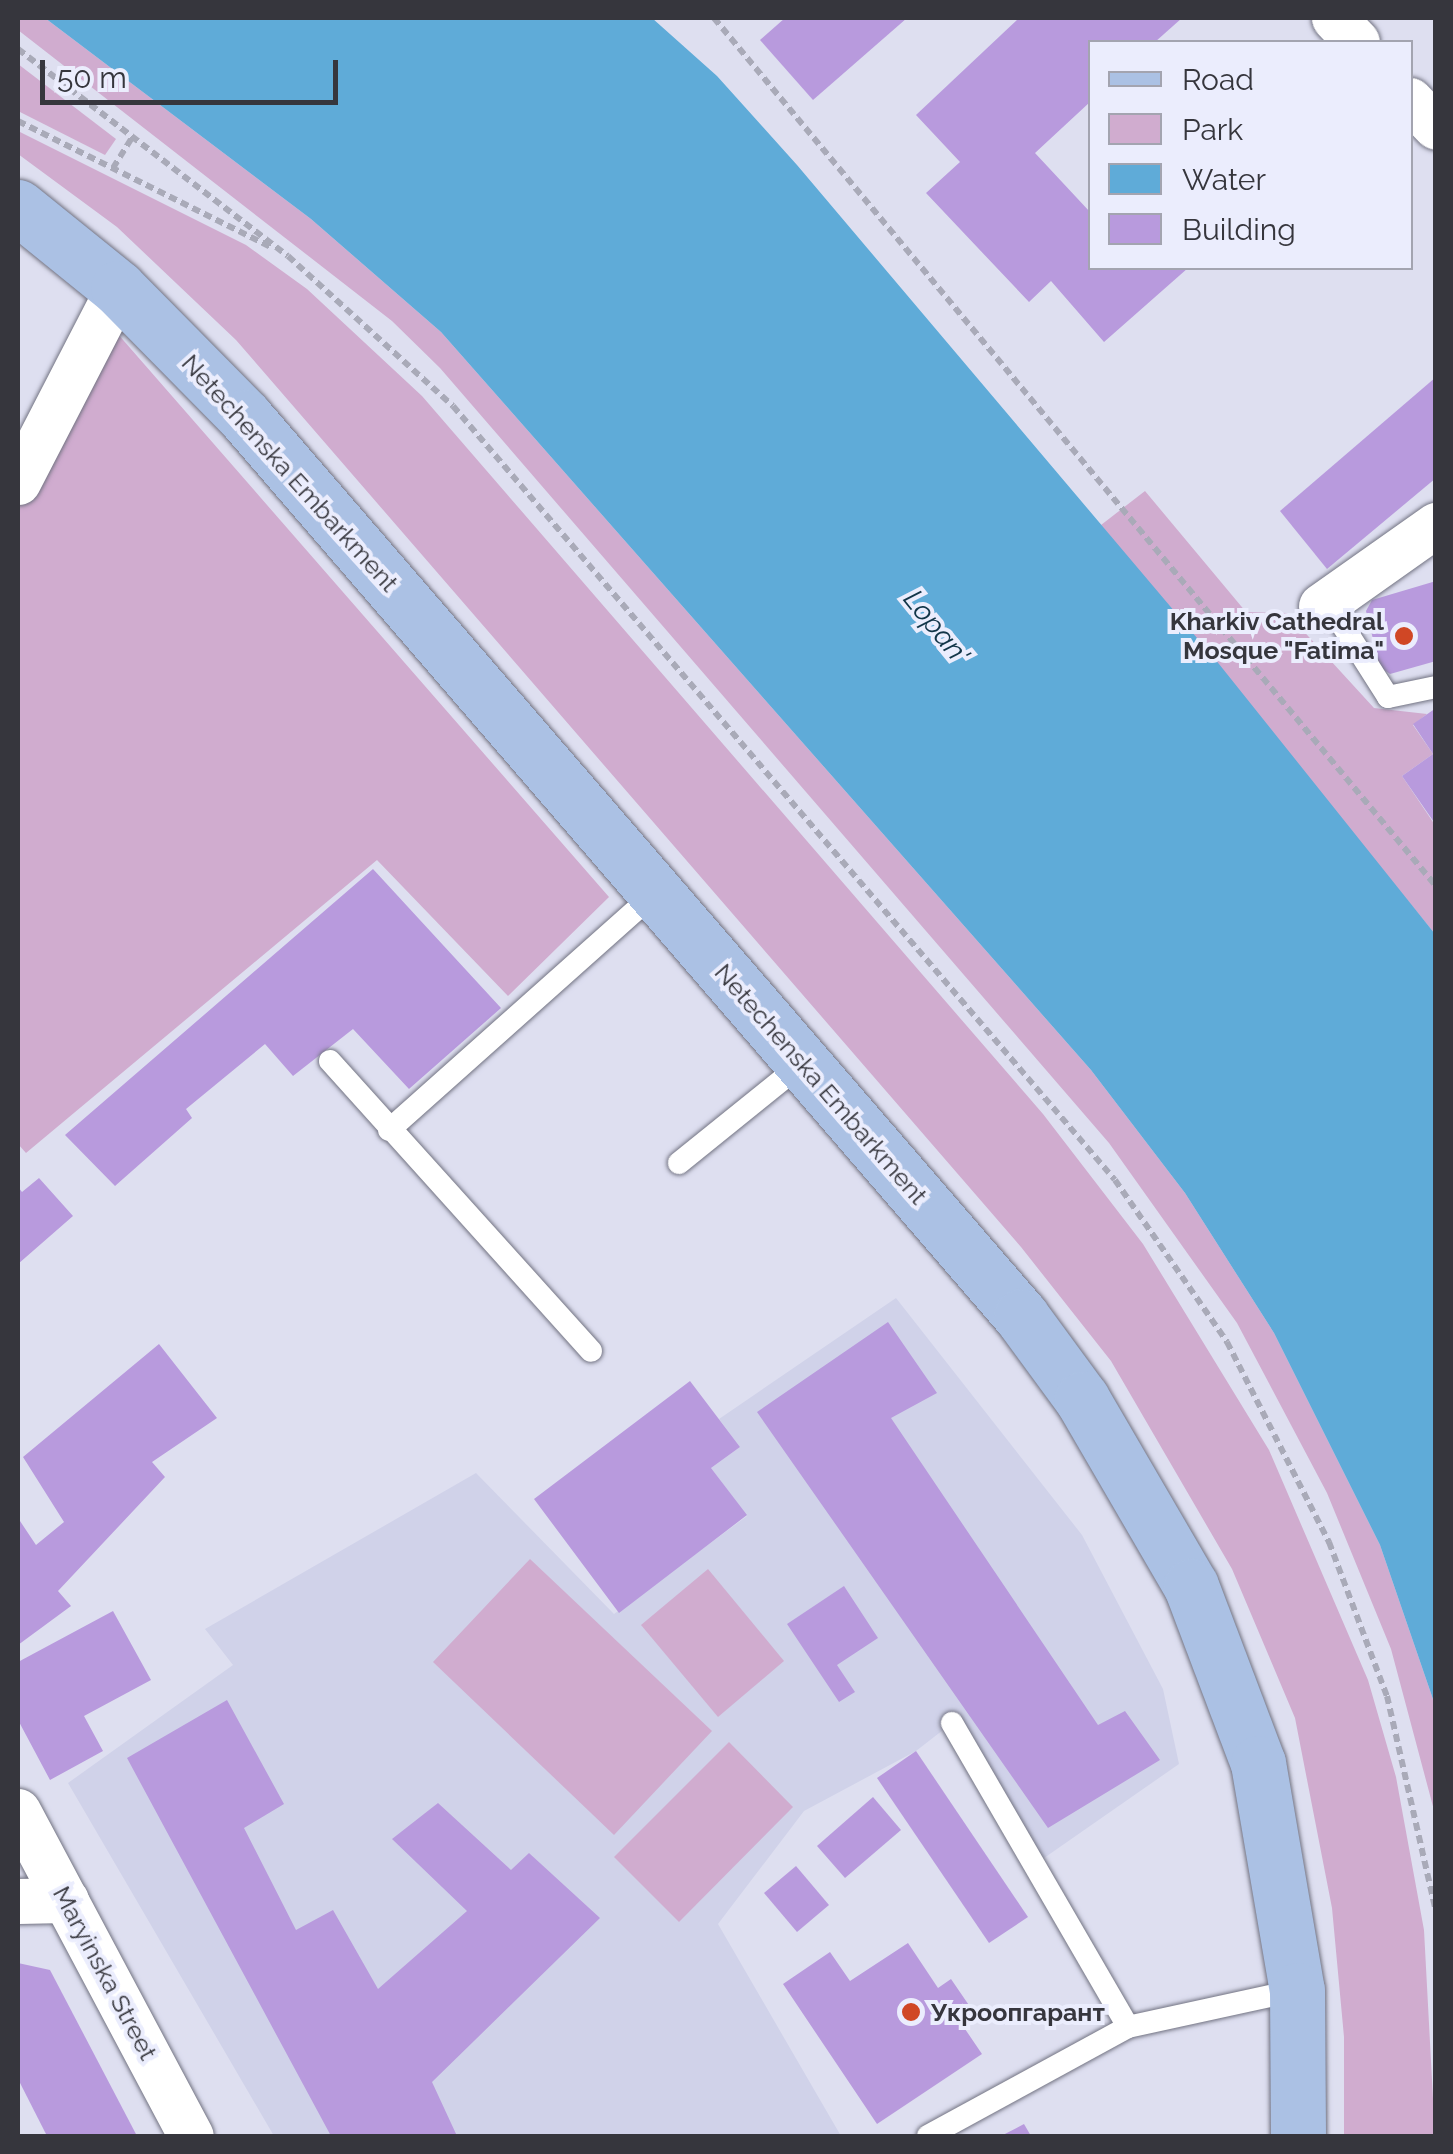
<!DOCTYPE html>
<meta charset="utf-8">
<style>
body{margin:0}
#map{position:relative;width:1453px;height:2154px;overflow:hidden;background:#dedff0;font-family:Raleway,sans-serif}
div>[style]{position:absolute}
.built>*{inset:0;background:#d0d2e9}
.green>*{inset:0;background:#d0accf}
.water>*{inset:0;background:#5fabd8}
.building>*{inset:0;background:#b89add}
.path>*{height:6px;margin-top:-3px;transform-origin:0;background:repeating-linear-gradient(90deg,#a9aab8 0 8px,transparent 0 13px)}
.roads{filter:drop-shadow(0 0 2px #727382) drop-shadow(0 0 2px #727382)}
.lane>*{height:22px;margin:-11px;padding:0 11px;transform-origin:11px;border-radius:11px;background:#fff}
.street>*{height:45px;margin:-22.5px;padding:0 22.5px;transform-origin:22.5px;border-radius:22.5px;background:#fff}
.primary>*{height:55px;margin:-27.5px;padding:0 27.5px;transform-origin:27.5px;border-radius:27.5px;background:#abc1e4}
.dots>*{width:28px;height:28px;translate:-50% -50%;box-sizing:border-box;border:5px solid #ebedfd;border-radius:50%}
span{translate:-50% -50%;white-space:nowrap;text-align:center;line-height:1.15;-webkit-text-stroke:8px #ebedfd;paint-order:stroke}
.street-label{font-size:25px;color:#36363d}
.poi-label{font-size:25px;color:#36363d;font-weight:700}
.right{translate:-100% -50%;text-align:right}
.left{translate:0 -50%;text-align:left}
.water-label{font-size:28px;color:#123548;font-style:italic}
.frame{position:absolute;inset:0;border:20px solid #36363d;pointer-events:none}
.legend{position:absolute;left:1088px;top:40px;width:325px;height:230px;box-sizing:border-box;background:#ebedfd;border:2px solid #a3a4b0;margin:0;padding:12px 18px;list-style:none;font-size:30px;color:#36363d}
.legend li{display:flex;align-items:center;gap:20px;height:50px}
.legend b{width:50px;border:2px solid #a3a4b0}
.scale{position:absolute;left:40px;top:60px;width:298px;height:45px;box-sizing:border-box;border:5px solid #36363d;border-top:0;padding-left:12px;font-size:30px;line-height:35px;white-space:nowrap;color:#36363d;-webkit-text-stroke:8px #ebedfd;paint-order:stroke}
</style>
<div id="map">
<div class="built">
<i style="clip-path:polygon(896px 1298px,1082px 1535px,1163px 1689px,1179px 1764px,1034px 1865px,952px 1723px,916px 1751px,804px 1811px,718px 1924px,841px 2136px,274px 2136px,68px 1783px,233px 1665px,205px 1629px,476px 1473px,614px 1614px,747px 1516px,711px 1468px,740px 1447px,719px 1419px)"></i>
</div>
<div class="green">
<i style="clip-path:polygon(18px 18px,45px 18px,311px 219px,441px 332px,1091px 1070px,1185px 1193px,1274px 1333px,1380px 1545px,1435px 1705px,1435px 1814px,1391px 1649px,1327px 1493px,1237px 1323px,1109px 1143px,440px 368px,392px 321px,18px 30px)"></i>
<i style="clip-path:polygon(18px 64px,116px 139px,105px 155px,18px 111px)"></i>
<i style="clip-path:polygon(18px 131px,246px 245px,307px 289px,422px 396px,1043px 1114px,1143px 1244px,1269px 1450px,1368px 1680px,1396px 1777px,1424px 1930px,1435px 2136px,1344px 2136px,1344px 2037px,1332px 1908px,1295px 1718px,1232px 1569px,1111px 1361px,1021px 1247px,236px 340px,117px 227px,18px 154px)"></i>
<i style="clip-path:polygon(110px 325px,609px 897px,508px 996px,377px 860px,26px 1153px,18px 1144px,18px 502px)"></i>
<i style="clip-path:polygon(1145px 491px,1246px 612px,1287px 613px,1374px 708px,1427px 714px,1413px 725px,1433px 754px,1402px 776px,1435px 825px,1435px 934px,1101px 525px)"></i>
<i style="clip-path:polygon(530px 1559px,712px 1731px,614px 1835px,433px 1662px)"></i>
<i style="clip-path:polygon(708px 1569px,784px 1661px,718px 1717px,641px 1625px)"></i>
<i style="clip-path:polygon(729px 1742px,793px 1807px,679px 1922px,614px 1857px)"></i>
</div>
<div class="water">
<i style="clip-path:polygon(45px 18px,652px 18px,717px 76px,797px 165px,1219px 664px,1435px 934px,1435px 1705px,1380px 1545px,1274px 1333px,1185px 1193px,1091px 1070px,441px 332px,311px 219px)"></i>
</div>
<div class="building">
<i style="clip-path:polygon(785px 18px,907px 18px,813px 100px,760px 40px)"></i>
<i style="clip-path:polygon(1019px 18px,1182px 18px,1155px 42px,1090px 42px,1090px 102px,1035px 153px,1090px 212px,1090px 268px,1188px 268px,1104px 342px,1051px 281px,1029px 302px,926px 193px,960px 162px,916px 115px)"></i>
<i style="clip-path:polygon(1436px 377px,1436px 478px,1327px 569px,1280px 511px)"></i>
<i style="clip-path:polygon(1436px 581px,1436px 661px,1390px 674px,1380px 667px,1366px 611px,1372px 600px)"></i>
<i style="clip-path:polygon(1436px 708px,1436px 825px,1402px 776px,1433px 754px,1413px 724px)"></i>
<i style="clip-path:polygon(373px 869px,501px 1008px,409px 1089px,353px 1029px,293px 1076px,265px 1044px,186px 1109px,192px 1118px,115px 1186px,65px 1135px)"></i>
<i style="clip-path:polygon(39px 1178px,73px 1216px,18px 1264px,18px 1187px,22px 1192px)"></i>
<i style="clip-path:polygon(888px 1322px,937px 1393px,891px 1418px,1098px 1725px,1125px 1711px,1160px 1760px,1048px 1828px,757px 1412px)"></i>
<i style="clip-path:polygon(159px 1344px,217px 1418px,152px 1462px,165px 1477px,58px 1591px,71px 1606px,18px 1645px,18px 1518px,36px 1545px,64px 1522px,23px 1457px)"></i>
<i style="clip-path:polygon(690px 1381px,740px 1447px,711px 1468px,747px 1515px,619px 1613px,534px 1499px)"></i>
<i style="clip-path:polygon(844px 1586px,878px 1638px,837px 1665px,855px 1692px,839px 1702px,787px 1624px)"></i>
<i style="clip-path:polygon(113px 1611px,151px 1680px,84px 1716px,103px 1751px,50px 1780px,18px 1720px,18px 1662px)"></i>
<i style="clip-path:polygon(227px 1700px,284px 1804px,244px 1828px,296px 1930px,333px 1910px,378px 1989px,467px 1911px,392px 1839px,438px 1803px,511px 1870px,529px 1853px,600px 1918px,432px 2082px,457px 2136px,331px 2136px,127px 1758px)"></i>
<i style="clip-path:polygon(916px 1751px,1028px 1917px,989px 1943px,877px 1778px)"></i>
<i style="clip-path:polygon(873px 1797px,901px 1830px,845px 1878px,817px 1846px)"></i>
<i style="clip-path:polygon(796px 1866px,829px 1905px,797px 1932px,764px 1893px)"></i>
<i style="clip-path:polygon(908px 1943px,938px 1988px,951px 1979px,977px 2017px,963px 2026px,982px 2054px,877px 2124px,783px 1984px,830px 1952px,850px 1981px)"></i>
<i style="clip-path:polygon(18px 1963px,50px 1970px,137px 2136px,47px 2136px,18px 2079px)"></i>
<i style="clip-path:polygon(1024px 2124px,1031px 2136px,1001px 2136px)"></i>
</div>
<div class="path">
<i style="left:714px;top:18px;width:1129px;rotate:50.25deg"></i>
<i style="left:18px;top:49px;width:340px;rotate:37.5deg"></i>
<i style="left:288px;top:256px;width:223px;rotate:42.3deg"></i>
<i style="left:453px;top:406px;width:1018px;rotate:49.46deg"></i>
<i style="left:1115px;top:1180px;width:197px;rotate:55.3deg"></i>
<i style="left:1227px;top:1342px;width:225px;rotate:63deg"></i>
<i style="left:1329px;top:1542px;width:165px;rotate:69.4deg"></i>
<i style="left:1387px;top:1696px;width:221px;rotate:77.2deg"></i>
<i style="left:18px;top:121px;width:283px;rotate:26.5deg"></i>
<i style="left:113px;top:168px;width:36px;rotate:-58deg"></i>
</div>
<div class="roads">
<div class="lane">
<i style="left:1321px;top:606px;width:30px;rotate:42deg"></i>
<i style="left:1343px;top:626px;width:84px;rotate:57.6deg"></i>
<i style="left:1388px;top:697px;width:49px;rotate:-11.8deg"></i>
<i style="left:330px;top:1061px;width:390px;rotate:48deg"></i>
<i style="left:389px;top:1130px;width:358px;rotate:-41.7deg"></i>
<i style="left:679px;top:1163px;width:159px;rotate:-38.9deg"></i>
<i style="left:952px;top:1723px;width:351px;rotate:59.9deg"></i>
<i style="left:1128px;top:2027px;width:173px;rotate:-12.3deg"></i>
<i style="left:928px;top:2136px;width:228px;rotate:-28.6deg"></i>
</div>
<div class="street">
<i style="left:1334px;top:18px;width:33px;rotate:46deg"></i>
<i style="left:1410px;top:100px;width:37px;rotate:46deg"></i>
<i style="left:18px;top:482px;width:218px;rotate:-62.7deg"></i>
<i style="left:1321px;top:606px;width:141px;rotate:-35.2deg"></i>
<i style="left:18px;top:1811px;width:368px;rotate:62deg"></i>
<i style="left:18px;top:1901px;width:48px;rotate:-1.2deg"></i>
</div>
<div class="primary">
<i style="left:18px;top:207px;width:129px;rotate:39deg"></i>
<i style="left:118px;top:288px;width:181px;rotate:45.4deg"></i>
<i style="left:245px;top:417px;width:1188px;rotate:49.2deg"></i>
<i style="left:1021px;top:1316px;width:103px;rotate:53.7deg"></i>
<i style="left:1082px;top:1399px;width:216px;rotate:59.8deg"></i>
<i style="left:1191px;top:1586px;width:189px;rotate:69.3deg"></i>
<i style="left:1258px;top:1763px;width:230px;rotate:80.3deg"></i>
<i style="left:1297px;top:1990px;width:146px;rotate:89.6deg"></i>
</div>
</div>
<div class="dots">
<i style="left:1404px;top:636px;background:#d04725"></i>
<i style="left:911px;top:2012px;background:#d04725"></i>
</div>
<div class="street-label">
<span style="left:290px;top:473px;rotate:48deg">Netechenska Embarkment</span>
<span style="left:821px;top:1084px;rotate:49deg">Netechenska Embarkment</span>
<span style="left:105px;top:1973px;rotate:62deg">Maryinska Street</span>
</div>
<div class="poi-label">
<span class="right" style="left:1384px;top:636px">Kharkiv Cathedral<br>Mosque "Fatima"</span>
<span class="left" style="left:931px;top:2012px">Укроопгарант</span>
</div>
<div class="water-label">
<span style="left:936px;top:627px;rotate:51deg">Lopan'</span>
</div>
<div class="frame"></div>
<ul class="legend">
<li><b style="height:12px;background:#abc1e4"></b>Road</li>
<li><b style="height:28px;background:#d0accf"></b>Park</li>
<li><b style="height:28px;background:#5fabd8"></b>Water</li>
<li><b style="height:28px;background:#b89add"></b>Building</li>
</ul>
<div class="scale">50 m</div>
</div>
